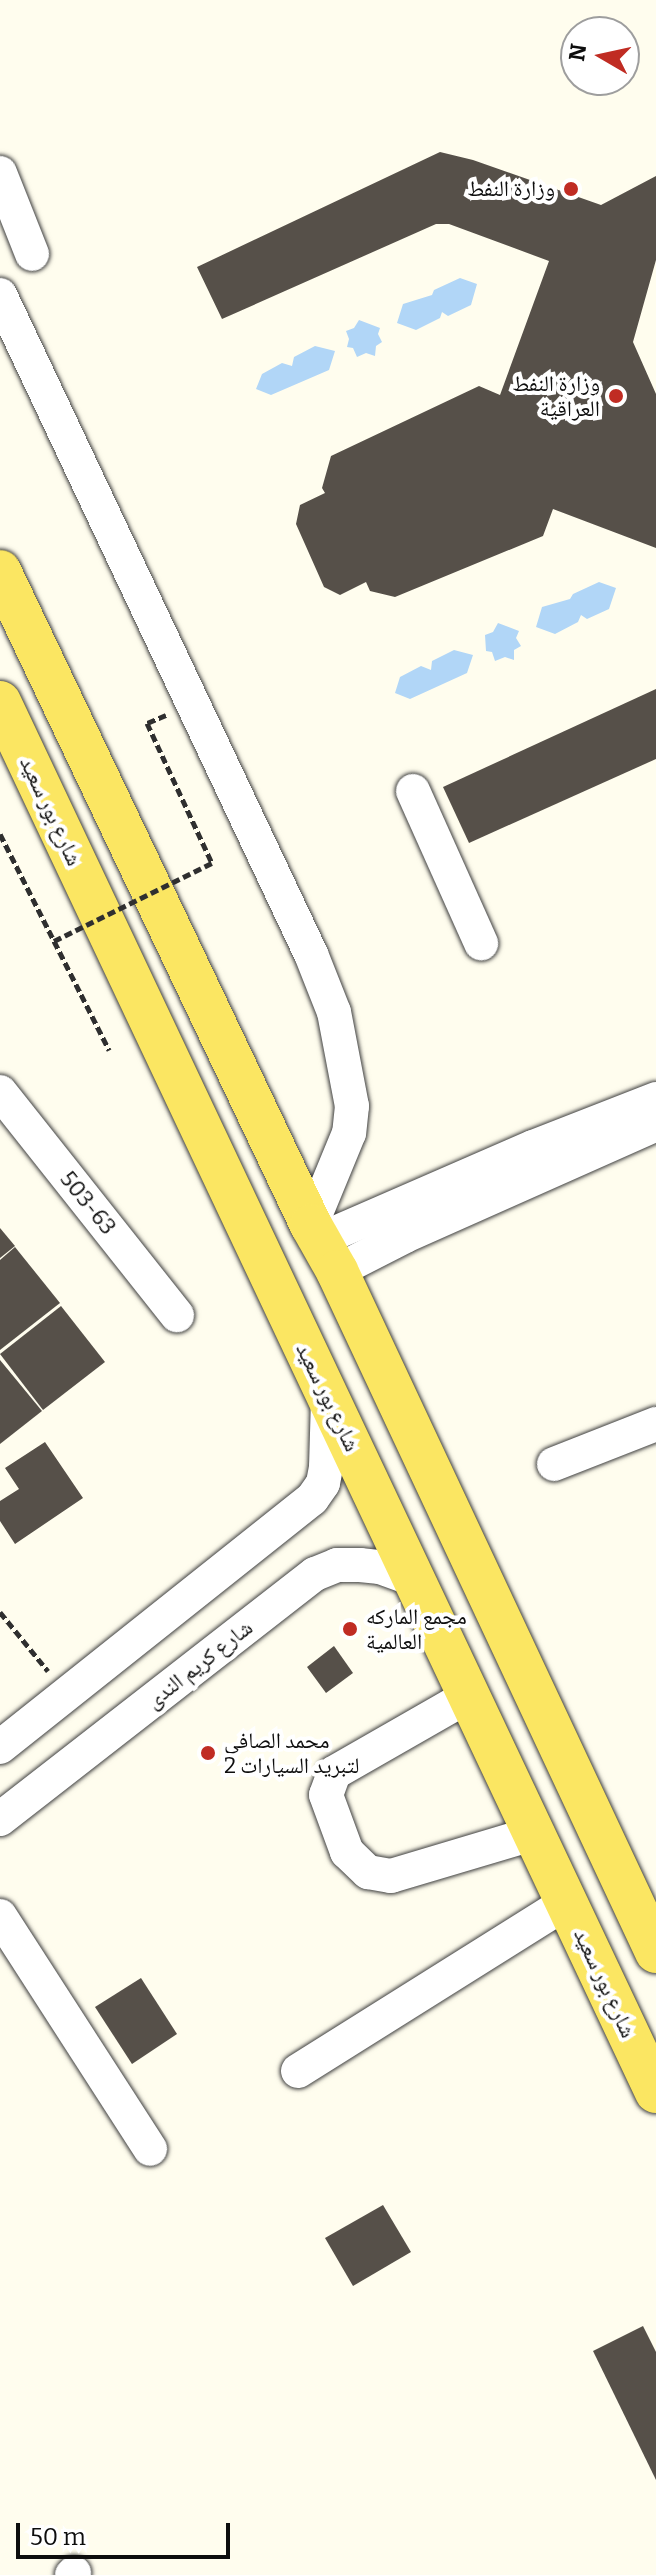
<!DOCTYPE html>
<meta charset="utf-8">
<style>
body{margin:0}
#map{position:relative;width:656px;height:2575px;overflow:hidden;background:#fffdee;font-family:Bitter,"Noto Naskh Arabic",serif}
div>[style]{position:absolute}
.water>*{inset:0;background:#b1d6f7}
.building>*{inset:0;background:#565049}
.path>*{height:5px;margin-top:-2.5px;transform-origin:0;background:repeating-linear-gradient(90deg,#2f2f2f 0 8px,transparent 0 12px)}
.roads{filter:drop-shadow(0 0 2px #404040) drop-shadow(0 0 2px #404040)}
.minor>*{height:34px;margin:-17px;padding:0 17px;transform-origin:17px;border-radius:17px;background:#fff}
.major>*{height:42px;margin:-21px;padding:0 21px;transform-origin:21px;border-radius:21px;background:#fbe662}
.path-bridge>*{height:5px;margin-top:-2.5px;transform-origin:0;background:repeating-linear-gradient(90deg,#2f2f2f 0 8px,transparent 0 12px)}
.dots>*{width:22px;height:22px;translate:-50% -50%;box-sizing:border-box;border:4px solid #fff;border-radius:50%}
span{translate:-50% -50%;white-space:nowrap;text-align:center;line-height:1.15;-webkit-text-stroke:8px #fff;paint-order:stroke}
.poi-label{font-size:22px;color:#0d0d0d}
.right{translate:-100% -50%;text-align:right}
.left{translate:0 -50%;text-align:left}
.street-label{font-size:22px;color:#0d0d0d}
.north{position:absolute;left:560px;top:16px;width:80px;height:80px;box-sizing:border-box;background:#fff;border:2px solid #9e9e9e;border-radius:50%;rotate:279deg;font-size:22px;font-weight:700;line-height:32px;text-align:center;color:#0d0d0d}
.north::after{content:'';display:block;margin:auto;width:28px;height:36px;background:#c02c23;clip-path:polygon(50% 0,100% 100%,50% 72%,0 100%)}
.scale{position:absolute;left:16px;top:2523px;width:214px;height:36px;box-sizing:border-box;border:4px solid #0d0d0d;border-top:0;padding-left:10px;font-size:24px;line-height:28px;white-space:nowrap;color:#0d0d0d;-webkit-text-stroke:6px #fff;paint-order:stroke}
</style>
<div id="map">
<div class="water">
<i style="clip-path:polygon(460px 278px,477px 284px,471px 305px,448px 316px,442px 312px,440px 318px,416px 330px,397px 323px,403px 304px,432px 295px,434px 290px)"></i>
<i style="clip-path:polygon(359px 320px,380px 328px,378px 334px,382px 342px,376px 346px,375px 356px,366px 353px,357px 357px,353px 348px,347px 347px,349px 339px,346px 331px,354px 328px)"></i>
<i style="clip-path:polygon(315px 346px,335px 351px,329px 370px,271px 395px,256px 389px,262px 374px,282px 363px,292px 366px,294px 357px)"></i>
<i style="clip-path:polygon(599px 582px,616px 588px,609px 609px,587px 619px,581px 615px,578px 622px,555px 634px,536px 627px,542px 607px,570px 599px,573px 594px)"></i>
<i style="clip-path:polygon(498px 623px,519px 631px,516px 638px,521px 646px,514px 650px,514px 660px,505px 657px,495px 661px,492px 652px,486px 651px,485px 635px,493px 632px)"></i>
<i style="clip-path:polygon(454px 650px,473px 655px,467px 673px,410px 699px,395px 693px,400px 677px,421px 666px,431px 670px,432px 661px)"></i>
</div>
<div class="building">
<i style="clip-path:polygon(440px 152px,473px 160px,601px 205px,656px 176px,656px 260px,633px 342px,656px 394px,656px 548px,553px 509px,543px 536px,395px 597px,370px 591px,366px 582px,340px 595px,324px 587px,296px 524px,300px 505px,325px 493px,322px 488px,331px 456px,479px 386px,500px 395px,549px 261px,449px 224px,436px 224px,222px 319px,197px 267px)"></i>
<i style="clip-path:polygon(656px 689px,656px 759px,469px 843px,443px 787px)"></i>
<i style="clip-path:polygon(0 1228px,15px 1246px,0 1258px)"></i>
<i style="clip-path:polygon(15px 1247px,60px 1303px,0 1350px,0 1260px)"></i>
<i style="clip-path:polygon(61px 1306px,105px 1362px,43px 1410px,0 1354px)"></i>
<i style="clip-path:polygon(0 1360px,42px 1411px,0 1444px)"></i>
<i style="clip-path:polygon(45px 1442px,83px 1498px,15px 1544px,0 1521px,0 1501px,19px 1489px,5px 1468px)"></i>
<i style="clip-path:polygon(334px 1646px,353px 1673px,326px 1693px,307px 1667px)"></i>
<i style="clip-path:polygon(141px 1978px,177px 2034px,132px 2064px,95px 2007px)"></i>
<i style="clip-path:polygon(383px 2205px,411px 2252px,353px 2286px,325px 2238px)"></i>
<i style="clip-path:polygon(643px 2326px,656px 2352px,656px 2480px,593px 2351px)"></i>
</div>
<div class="path">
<i style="left:166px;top:715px;width:21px;rotate:157deg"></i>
<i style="left:147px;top:723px;width:154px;rotate:65.1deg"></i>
<i style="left:0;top:834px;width:242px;rotate:63.2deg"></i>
<i style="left:0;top:1612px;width:76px;rotate:50.9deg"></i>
</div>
<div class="roads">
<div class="minor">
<i style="left:0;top:173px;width:87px;rotate:68.4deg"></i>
<i style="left:0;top:295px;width:729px;rotate:64.74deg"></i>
<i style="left:311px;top:954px;width:62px;rotate:68.4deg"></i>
<i style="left:334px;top:1012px;width:96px;rotate:79.2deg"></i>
<i style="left:352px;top:1106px;width:27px;rotate:96deg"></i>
<i style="left:349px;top:1133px;width:100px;rotate:112.4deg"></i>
<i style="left:413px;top:791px;width:167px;rotate:65.9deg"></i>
<i style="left:0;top:1092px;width:285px;rotate:51.6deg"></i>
<i style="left:319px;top:1240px;width:233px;rotate:-23.5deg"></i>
<i style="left:533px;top:1147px;width:132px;rotate:-21.3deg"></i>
<i style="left:337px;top:1271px;width:76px;rotate:-27.2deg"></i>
<i style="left:405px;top:1236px;width:275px;rotate:-24deg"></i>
<i style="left:554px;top:1464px;width:110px;rotate:-21.4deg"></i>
<i style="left:470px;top:1695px;width:157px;rotate:150.2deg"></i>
<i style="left:334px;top:1773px;width:23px;rotate:110deg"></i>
<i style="left:326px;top:1795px;width:61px;rotate:69.8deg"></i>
<i style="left:347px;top:1852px;width:29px;rotate:44deg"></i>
<i style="left:368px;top:1872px;width:23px;rotate:10deg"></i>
<i style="left:391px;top:1876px;width:150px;rotate:-16.6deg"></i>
<i style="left:0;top:1747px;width:399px;rotate:-38.5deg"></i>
<i style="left:312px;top:1499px;width:19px;rotate:-55deg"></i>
<i style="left:323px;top:1483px;width:16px;rotate:-79deg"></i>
<i style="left:326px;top:1467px;width:69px;rotate:-88.3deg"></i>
<i style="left:0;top:1819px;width:399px;rotate:-37.9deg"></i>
<i style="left:315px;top:1574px;width:24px;rotate:-22deg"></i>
<i style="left:337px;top:1565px;width:23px"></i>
<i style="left:360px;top:1565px;width:20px;rotate:6deg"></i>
<i style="left:380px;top:1567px;width:38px;rotate:20deg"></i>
<i style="left:0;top:1916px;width:277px;rotate:57.2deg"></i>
<i style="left:298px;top:2071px;width:318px;rotate:-32.1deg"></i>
<i style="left:72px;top:2575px;width:3px;rotate:-45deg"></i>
</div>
<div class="major">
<i style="left:0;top:571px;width:724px;rotate:64.57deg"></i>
<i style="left:311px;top:1225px;width:53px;rotate:60.5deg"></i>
<i style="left:337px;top:1271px;width:752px;rotate:64.9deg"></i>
<i style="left:0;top:702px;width:1537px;rotate:64.74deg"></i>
</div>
</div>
<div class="path-bridge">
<i style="left:54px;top:941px;width:176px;rotate:-26.3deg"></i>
</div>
<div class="dots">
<i style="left:571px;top:189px;background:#c02c23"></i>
<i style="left:616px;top:396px;background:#c02c23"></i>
<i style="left:350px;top:1629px;background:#c02c23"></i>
<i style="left:208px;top:1753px;background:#c02c23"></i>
</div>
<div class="poi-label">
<span class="right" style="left:555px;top:189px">وزارة النفط</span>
<span class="right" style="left:600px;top:396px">وزارة النفط<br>العراقية</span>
<span class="left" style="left:366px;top:1629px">مجمع الماركه<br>العالمية</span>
<span class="left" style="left:224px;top:1753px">محمد الصافي<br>لتبريد السيارات 2</span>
</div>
<div class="street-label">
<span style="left:51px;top:811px;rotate:65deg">شارع بور سعيد</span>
<span style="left:88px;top:1203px;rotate:51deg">503-63</span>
<span style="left:328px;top:1397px;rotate:64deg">شارع بور سعيد</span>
<span style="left:199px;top:1664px;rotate:-38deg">شارع كريم الندى</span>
<span style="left:605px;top:1983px;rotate:65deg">شارع بور سعيد</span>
</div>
<div class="north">N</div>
<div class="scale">50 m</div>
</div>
